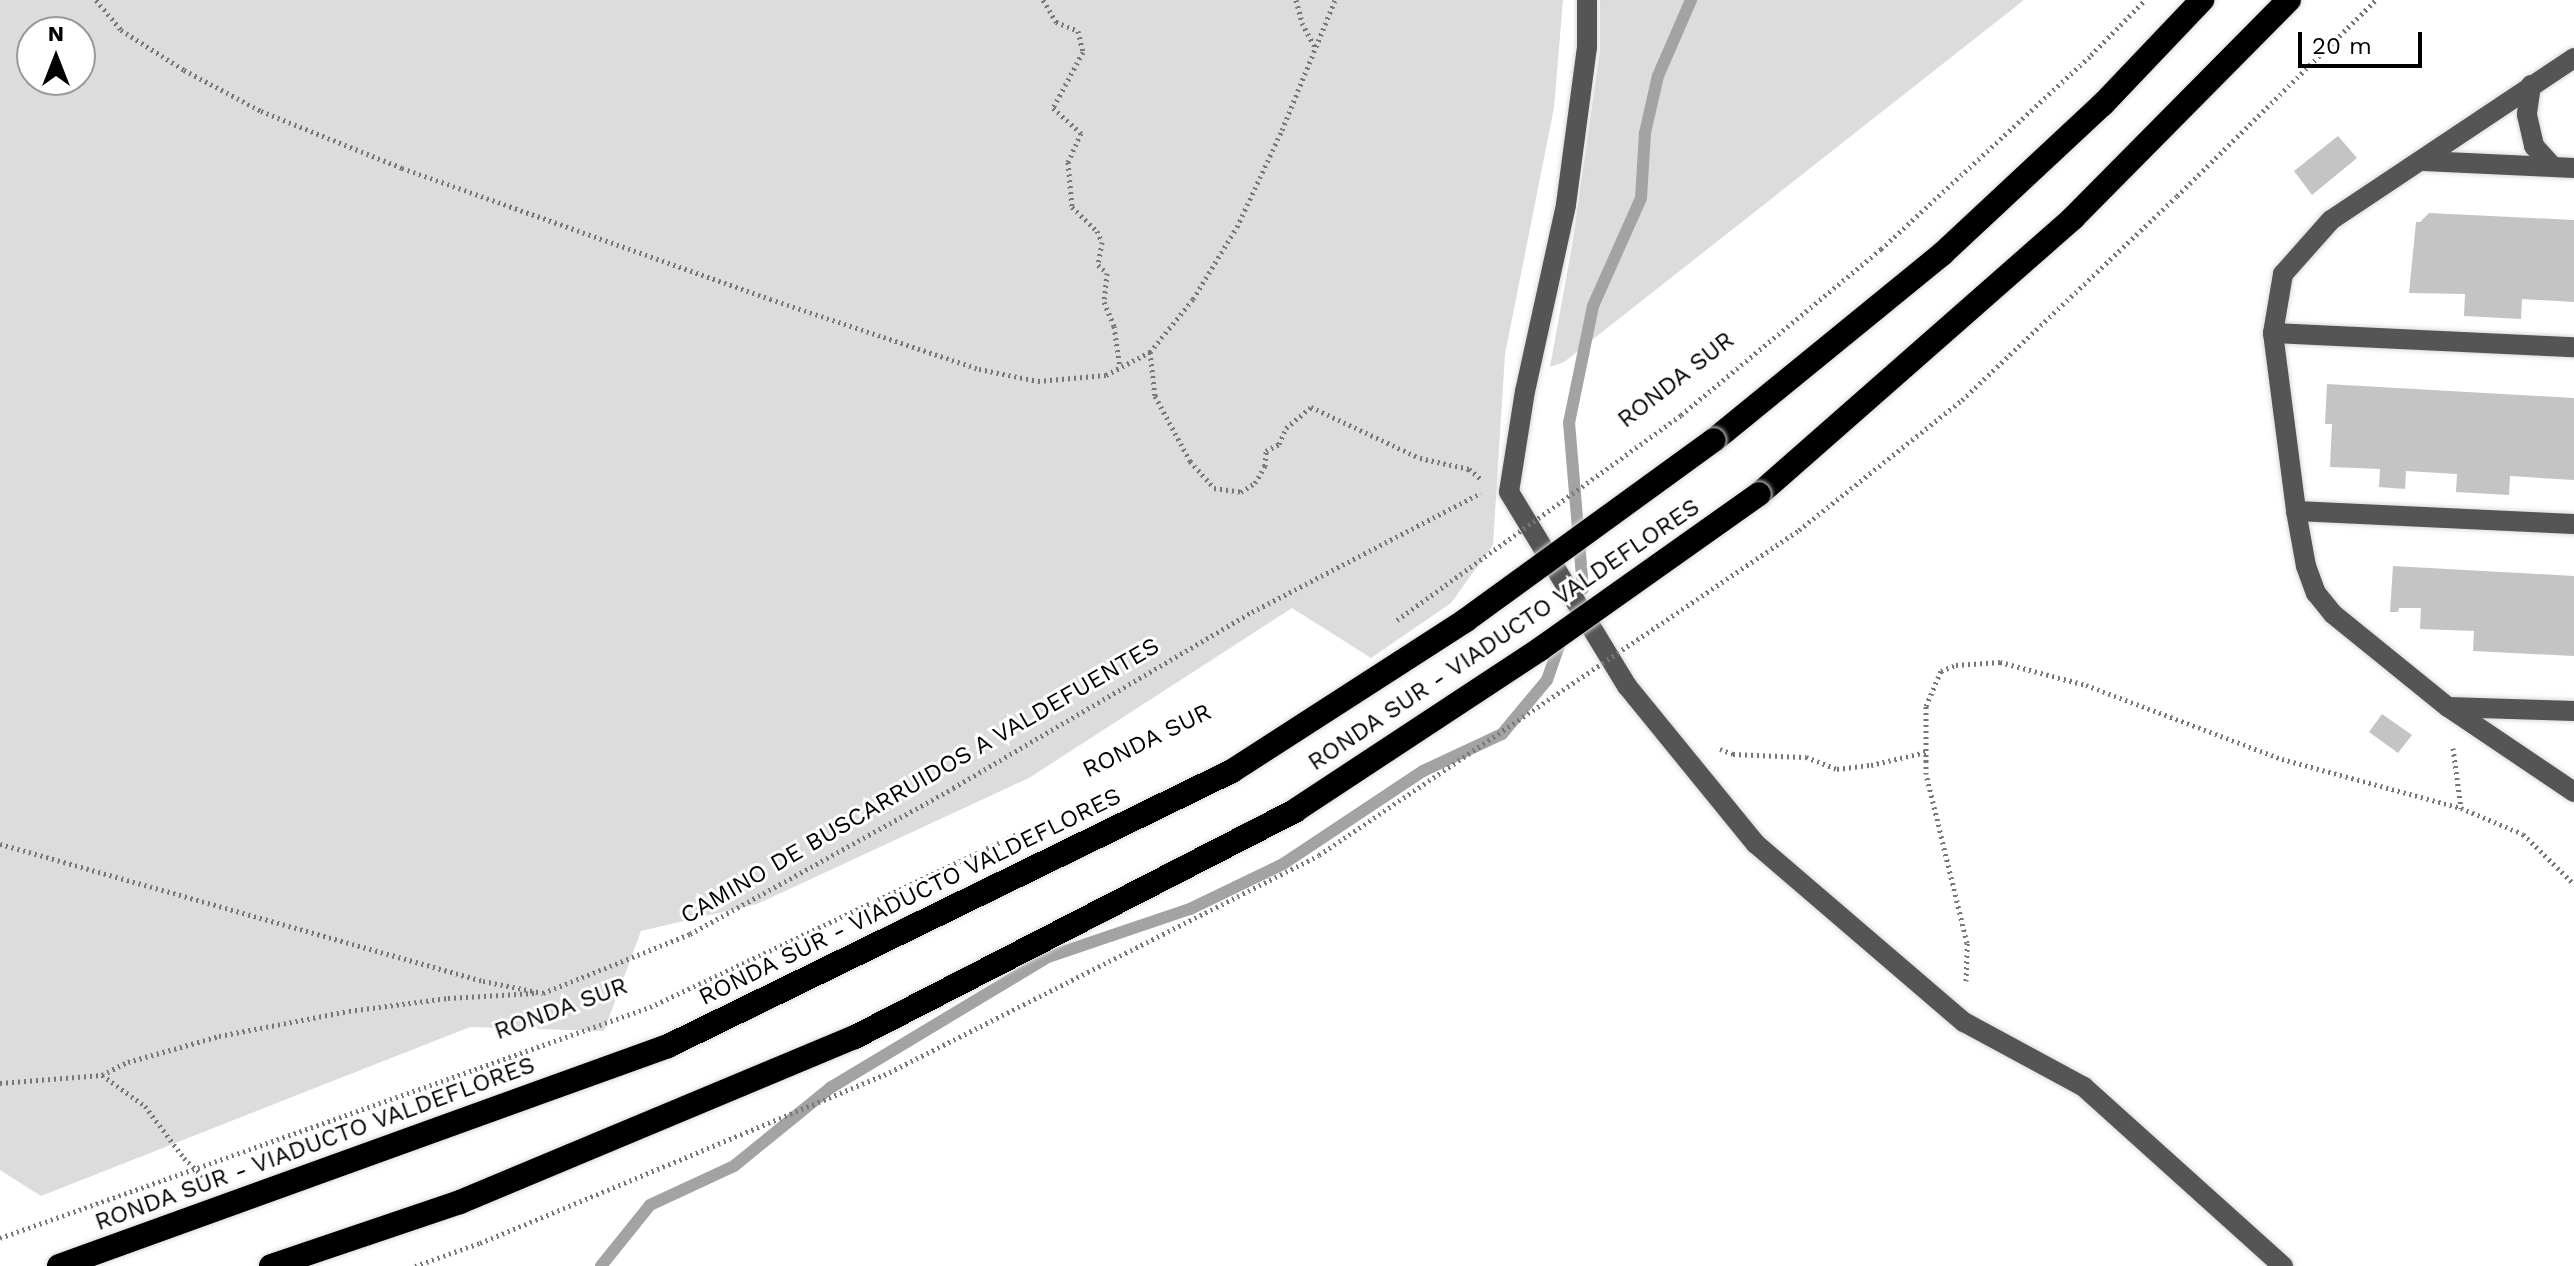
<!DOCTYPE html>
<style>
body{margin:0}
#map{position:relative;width:2574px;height:1266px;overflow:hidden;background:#fff;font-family:"Work Sans",sans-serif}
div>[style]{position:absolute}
.green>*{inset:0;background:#dcdcdc}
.stream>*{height:12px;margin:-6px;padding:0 6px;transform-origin:6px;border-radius:6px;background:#a3a3a3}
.building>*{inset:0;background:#c4c4c4}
.path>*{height:5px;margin-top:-2.5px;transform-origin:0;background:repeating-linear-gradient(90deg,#777 0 2px,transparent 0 6px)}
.roads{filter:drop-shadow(0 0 2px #dbdbdb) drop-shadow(0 0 2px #dbdbdb)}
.minor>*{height:20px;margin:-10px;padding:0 10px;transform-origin:10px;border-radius:10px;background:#555}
.highway>*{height:24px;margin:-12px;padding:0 12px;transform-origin:12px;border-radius:12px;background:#000}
.path-bridge>*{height:5px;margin-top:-2.5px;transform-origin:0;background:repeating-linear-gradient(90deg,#777 0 2px,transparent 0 6px)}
.bridges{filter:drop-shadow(0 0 2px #dbdbdb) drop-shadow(0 0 2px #dbdbdb)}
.highway-bridge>*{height:24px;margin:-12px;padding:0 12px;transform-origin:12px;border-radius:12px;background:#000}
span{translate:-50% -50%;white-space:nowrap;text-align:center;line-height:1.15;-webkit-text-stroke:6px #fff;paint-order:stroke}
.street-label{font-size:24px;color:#000}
.north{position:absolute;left:16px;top:16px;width:80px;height:80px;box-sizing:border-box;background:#fff;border:2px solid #999;border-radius:50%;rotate:0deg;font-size:22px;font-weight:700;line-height:32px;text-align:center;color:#000}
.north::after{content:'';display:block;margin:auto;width:28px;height:36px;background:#000;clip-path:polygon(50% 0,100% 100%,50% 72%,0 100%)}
.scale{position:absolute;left:2298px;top:32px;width:124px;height:36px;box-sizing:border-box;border:4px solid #000;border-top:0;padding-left:10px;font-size:24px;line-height:28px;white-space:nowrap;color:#000;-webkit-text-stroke:6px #fff;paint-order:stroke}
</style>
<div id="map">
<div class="green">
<i style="clip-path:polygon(evenodd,0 0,1563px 0,1554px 108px,1505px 354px,1493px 545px,1451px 603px,1371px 658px,1292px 608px,1029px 778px,757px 904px,641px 931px,604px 1031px,470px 1027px,41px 1196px,0 1170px,0 0,80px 32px,80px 80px,32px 80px,32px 32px,80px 32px)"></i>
<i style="clip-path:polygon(1600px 0,2024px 0,1564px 362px,1550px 367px,1573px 240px,1600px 50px)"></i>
</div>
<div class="stream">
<i style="left:1583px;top:589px;width:167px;rotate:-94.8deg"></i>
<i style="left:1569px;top:423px;width:119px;rotate:-78.4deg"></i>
<i style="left:1593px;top:306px;width:118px;rotate:-66deg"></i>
<i style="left:1641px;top:198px;width:65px;rotate:-86.5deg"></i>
<i style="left:1645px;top:133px;width:58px;rotate:-77.2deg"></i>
<i style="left:1658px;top:76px;width:83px;rotate:-66.5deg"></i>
<i style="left:601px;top:1266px;width:78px;rotate:-51.2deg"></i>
<i style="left:650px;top:1205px;width:93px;rotate:-24.9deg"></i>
<i style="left:734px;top:1166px;width:124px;rotate:-39.1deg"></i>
<i style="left:830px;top:1088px;width:254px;rotate:-31deg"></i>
<i style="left:1048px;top:957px;width:150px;rotate:-18.7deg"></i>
<i style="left:1190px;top:909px;width:103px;rotate:-25.8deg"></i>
<i style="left:1283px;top:864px;width:168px;rotate:-33.6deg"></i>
<i style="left:1423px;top:771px;width:87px;rotate:-25.1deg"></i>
<i style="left:1502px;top:734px;width:70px;rotate:-50.2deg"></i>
<i style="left:1547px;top:680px;width:46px;rotate:-70.8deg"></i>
</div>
<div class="building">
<i style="clip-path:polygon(2338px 136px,2357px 158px,2312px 195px,2294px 171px)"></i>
<i style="clip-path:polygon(2429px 213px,2574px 220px,2574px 302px,2522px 299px,2521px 319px,2464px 316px,2465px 294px,2409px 293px,2416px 222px,2420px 222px)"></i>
<i style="clip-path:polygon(2327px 384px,2574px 398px,2574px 480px,2510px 476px,2509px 495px,2456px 492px,2457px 474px,2406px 471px,2405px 489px,2379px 487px,2380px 469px,2330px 467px,2332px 424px,2325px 424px)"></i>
<i style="clip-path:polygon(2393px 566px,2574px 576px,2574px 656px,2473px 651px,2474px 631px,2420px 629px,2421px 608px,2399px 608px,2398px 612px,2390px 612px)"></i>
<i style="clip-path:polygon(2382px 714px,2412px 735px,2398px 753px,2369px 732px)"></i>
</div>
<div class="path">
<i style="left:96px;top:0;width:39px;rotate:50deg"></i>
<i style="left:121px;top:30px;width:75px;rotate:32.4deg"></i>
<i style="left:184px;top:70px;width:87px;rotate:28deg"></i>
<i style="left:261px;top:111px;width:152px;rotate:22deg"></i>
<i style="left:402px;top:168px;width:391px;rotate:19.6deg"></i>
<i style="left:770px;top:299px;width:220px;rotate:18.5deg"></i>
<i style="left:979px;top:369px;width:60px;rotate:11.5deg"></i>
<i style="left:1038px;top:381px;width:68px;rotate:-5deg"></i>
<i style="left:1106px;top:375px;width:50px;rotate:-27.6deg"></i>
<i style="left:1150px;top:352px;width:68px;rotate:-50.9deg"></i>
<i style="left:1193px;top:299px;width:84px;rotate:-58.6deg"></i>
<i style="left:1237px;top:227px;width:107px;rotate:-65.1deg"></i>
<i style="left:1282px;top:130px;width:140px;rotate:-67.8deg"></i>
<i style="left:1043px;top:0;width:26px;rotate:59deg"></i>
<i style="left:1056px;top:22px;width:24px;rotate:22deg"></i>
<i style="left:1078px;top:31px;width:22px;rotate:77deg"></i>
<i style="left:1083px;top:52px;width:64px;rotate:118.2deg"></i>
<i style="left:1053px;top:108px;width:38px;rotate:42deg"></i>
<i style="left:1081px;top:133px;width:32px;rotate:114deg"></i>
<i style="left:1068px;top:162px;width:45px;rotate:84.9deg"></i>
<i style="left:1072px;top:207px;width:35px;rotate:44deg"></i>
<i style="left:1097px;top:231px;width:12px;rotate:66deg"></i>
<i style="left:1102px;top:242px;width:23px;rotate:100deg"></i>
<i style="left:1098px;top:265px;width:12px;rotate:42deg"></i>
<i style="left:1107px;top:273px;width:29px;rotate:96deg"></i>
<i style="left:1104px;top:302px;width:26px;rotate:67deg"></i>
<i style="left:1114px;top:326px;width:42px;rotate:81.9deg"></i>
<i style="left:1296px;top:0;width:24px;rotate:75deg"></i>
<i style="left:1302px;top:23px;width:27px;rotate:62deg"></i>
<i style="left:1150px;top:352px;width:44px;rotate:83.5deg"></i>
<i style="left:1155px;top:396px;width:74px;rotate:61.7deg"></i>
<i style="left:1190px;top:461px;width:36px;rotate:48deg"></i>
<i style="left:1214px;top:488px;width:27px;rotate:8deg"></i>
<i style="left:1241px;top:492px;width:17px;rotate:-33deg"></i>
<i style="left:1255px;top:483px;width:20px;rotate:-60deg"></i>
<i style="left:1265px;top:466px;width:15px;rotate:-86deg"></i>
<i style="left:1266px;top:451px;width:15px;rotate:-28deg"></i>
<i style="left:1279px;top:444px;width:17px;rotate:-66deg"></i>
<i style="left:1286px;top:428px;width:33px;rotate:-40deg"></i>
<i style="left:1311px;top:407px;width:120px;rotate:25.1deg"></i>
<i style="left:1420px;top:458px;width:50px;rotate:12.7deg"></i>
<i style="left:1469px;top:469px;width:16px;rotate:40deg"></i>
<i style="left:1681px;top:415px;width:260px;rotate:-39.7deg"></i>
<i style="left:1881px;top:249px;width:286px;rotate:-42.7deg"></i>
<i style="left:2091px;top:55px;width:77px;rotate:-45.5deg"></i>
<i style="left:1799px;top:530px;width:208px;rotate:-38.6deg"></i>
<i style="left:1962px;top:400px;width:296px;rotate:-43.5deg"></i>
<i style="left:2177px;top:196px;width:279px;rotate:-44.6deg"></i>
<i style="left:2453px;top:748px;width:61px;rotate:82.4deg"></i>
<i style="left:1720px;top:749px;width:14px;rotate:21deg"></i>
<i style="left:1733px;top:754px;width:73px;rotate:2.4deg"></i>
<i style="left:1806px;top:757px;width:33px;rotate:21deg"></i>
<i style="left:1837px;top:769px;width:34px;rotate:-7deg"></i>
<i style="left:1871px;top:765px;width:57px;rotate:-13.3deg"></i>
<i style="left:0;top:844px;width:502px;rotate:15.84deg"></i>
<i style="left:483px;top:981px;width:61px;rotate:11.3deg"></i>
<i style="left:543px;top:993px;width:158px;rotate:-21.9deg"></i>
<i style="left:690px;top:934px;width:301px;rotate:-29deg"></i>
<i style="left:953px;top:788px;width:347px;rotate:-30.5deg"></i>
<i style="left:1252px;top:612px;width:258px;rotate:-27.5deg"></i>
<i style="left:1966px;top:981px;width:38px;rotate:-88deg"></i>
<i style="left:1967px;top:943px;width:174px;rotate:-103.6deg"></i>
<i style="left:1926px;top:774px;width:68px;rotate:-90deg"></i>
<i style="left:1926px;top:706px;width:38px;rotate:-67deg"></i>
<i style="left:1941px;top:671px;width:16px;rotate:-22deg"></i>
<i style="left:1956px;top:665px;width:44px;rotate:-3.9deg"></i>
<i style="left:2000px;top:662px;width:89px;rotate:15deg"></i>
<i style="left:2086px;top:685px;width:210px;rotate:20.7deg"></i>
<i style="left:2282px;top:759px;width:186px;rotate:15.3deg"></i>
<i style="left:2461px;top:808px;width:67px;rotate:22.8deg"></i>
<i style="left:2523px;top:834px;width:71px;rotate:44.4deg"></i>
<i style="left:102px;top:1075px;width:29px;rotate:-27deg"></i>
<i style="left:128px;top:1062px;width:95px;rotate:-15.9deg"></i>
<i style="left:219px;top:1036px;width:132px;rotate:-10.9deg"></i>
<i style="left:349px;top:1011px;width:100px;rotate:-7.5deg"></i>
<i style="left:448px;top:998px;width:87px;rotate:-3.3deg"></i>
<i style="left:0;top:1083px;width:102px;rotate:-4.5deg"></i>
<i style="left:102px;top:1075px;width:53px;rotate:35.8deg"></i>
<i style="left:145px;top:1106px;width:65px;rotate:53.1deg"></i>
<i style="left:184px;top:1158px;width:30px;rotate:44deg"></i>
</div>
<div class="roads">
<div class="minor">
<i style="left:1587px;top:0;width:47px;rotate:90deg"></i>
<i style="left:1587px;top:47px;width:159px;rotate:97.6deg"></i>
<i style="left:1566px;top:205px;width:190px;rotate:102.4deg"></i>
<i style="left:1525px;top:391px;width:102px;rotate:99deg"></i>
<i style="left:1509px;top:492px;width:227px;rotate:58.7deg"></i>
<i style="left:1627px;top:686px;width:204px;rotate:50.8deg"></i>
<i style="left:1756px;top:844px;width:274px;rotate:40.6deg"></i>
<i style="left:1964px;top:1022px;width:136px;rotate:28.4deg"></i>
<i style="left:2084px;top:1087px;width:268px;rotate:42deg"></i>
<i style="left:2574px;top:58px;width:292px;rotate:146.3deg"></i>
<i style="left:2331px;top:220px;width:72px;rotate:131.6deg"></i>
<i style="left:2283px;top:274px;width:60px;rotate:99.6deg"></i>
<i style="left:2273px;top:333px;width:179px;rotate:82.6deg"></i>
<i style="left:2296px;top:511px;width:56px;rotate:79.7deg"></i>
<i style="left:2306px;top:566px;width:29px;rotate:70deg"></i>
<i style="left:2316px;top:593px;width:27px;rotate:51deg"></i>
<i style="left:2333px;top:614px;width:148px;rotate:39deg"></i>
<i style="left:2448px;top:707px;width:152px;rotate:34deg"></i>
<i style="left:2531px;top:85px;width:30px;rotate:98deg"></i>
<i style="left:2527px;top:115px;width:32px;rotate:77deg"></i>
<i style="left:2534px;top:146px;width:27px;rotate:48deg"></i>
<i style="left:2424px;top:161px;width:150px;rotate:2.7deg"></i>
<i style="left:2273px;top:333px;width:301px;rotate:2.7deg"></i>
<i style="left:2296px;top:511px;width:278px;rotate:2.7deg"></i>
<i style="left:2448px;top:707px;width:126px;rotate:1.8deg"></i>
</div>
<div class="highway">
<i style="left:1714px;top:440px;width:294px;rotate:-39.2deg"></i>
<i style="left:1942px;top:254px;width:220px;rotate:-43deg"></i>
<i style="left:2103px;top:104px;width:144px;rotate:-46.4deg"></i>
<i style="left:1759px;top:494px;width:418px;rotate:-41.3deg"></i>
<i style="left:2073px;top:218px;width:307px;rotate:-45.3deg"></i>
</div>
</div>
<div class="path-bridge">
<i style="left:1397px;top:620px;width:350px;rotate:-35.8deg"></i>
<i style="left:0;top:1238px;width:690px;rotate:-19.56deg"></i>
<i style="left:650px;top:1007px;width:409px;rotate:-25.2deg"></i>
<i style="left:415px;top:1266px;width:69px;rotate:-19.5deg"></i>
<i style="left:480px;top:1243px;width:438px;rotate:-22.6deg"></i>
<i style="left:884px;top:1075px;width:487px;rotate:-26.8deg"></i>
<i style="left:1319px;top:855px;width:580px;rotate:-34.1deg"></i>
</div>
<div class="bridges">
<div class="highway-bridge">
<i style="left:59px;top:1266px;width:648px;rotate:-19.86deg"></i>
<i style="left:668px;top:1046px;width:627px;rotate:-25.99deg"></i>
<i style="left:1232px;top:771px;width:278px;rotate:-32.8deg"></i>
<i style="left:1466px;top:620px;width:306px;rotate:-36deg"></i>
<i style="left:271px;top:1266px;width:200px;rotate:-18.7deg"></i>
<i style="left:460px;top:1202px;width:428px;rotate:-22.7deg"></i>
<i style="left:855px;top:1037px;width:496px;rotate:-27.2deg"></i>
<i style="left:1296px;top:810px;width:292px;rotate:-33.4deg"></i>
<i style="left:1540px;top:649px;width:268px;rotate:-35.3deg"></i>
</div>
</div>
<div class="street-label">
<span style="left:1676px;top:380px;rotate:-38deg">RONDA SUR</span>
<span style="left:1504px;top:635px;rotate:-34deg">RONDA SUR - VIADUCTO VALDEFLORES</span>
<span style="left:1147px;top:741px;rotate:-26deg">RONDA SUR</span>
<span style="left:920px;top:781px;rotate:-30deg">CAMINO DE BUSCARRUIDOS A VALDEFUENTES</span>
<span style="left:910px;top:897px;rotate:-26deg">RONDA SUR - VIADUCTO VALDEFLORES</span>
<span style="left:561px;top:1009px;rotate:-20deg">RONDA SUR</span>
<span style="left:315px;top:1144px;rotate:-20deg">RONDA SUR - VIADUCTO VALDEFLORES</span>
</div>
<div class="north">N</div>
<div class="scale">20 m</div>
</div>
